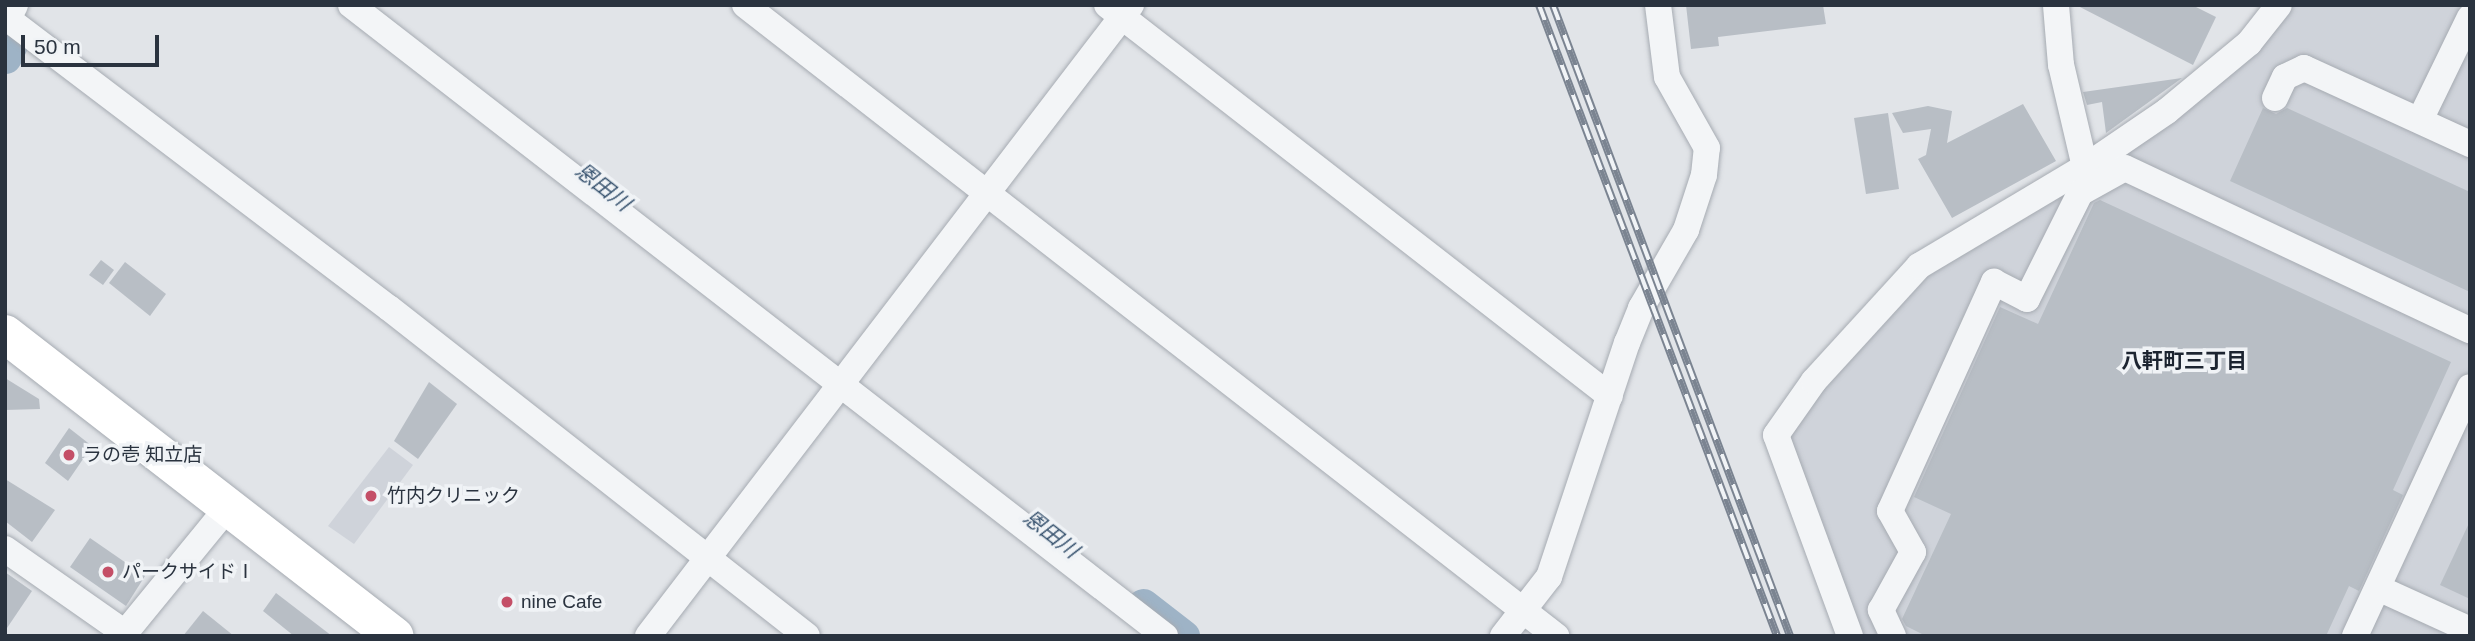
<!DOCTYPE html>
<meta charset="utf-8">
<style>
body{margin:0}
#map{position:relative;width:2475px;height:641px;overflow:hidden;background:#e1e4e8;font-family:Helvetica,"Noto Sans JP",sans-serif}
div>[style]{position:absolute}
.built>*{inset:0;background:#cfd3da}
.river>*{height:33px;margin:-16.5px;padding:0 16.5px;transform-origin:16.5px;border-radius:16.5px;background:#9eb3c6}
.building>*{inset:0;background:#b8bec5}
.roads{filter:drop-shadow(0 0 2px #a6abb2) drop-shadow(0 0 2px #a6abb2)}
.minor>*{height:26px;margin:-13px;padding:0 13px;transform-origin:13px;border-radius:13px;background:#f3f5f7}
.highway>*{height:38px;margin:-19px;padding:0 19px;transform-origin:19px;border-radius:19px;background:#fff}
.rail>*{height:8px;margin-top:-4px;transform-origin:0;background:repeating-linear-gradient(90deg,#f0f3f6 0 16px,#7b8491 0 32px);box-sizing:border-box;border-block:2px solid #7b8491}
.dots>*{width:19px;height:19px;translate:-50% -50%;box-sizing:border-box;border:4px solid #f0f3f6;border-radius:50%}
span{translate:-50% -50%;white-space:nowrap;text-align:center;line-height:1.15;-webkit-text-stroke:7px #f0f3f6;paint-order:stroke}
.poi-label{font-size:19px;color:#2a333f}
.left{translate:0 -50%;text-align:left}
.water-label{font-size:21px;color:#38536f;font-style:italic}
.neighbourhood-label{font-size:21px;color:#1c2430;font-weight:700}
.frame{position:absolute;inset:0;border:7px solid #2a333f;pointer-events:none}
.scale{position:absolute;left:21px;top:35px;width:138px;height:32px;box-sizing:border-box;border:4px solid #2a333f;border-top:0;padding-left:9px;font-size:21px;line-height:24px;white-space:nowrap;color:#2a333f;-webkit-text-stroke:5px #f0f3f6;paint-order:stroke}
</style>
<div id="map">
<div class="built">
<i style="clip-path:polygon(2287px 5px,2470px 5px,2470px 636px,1860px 636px,1788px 441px,1800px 412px,1905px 288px,2080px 184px)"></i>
<i style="clip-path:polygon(389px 447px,413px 465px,354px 544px,328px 526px)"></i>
</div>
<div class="river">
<i style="left:5px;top:57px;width:26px;rotate:-65deg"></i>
<i style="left:1143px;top:605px;width:51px;rotate:37.8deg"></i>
</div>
<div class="building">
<i style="clip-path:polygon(1686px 5px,1823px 5px,1826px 24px,1718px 37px,1719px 46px,1691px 49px)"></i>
<i style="clip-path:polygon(2076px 5px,2192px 5px,2216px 17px,2193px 65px)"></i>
<i style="clip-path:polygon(2182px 78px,2106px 133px,2102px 102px,2087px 105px,2083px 92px)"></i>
<i style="clip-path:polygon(2023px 104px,2056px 161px,1952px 218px,1918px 159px,1926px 155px,1931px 129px,1903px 133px,1892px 113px,1928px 106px,1952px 111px,1947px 143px)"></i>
<i style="clip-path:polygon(2263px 108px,2276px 114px,2287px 108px,2470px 192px,2470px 292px,2230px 181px)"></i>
<i style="clip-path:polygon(1888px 113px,1899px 189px,1866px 194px,1854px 118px)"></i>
<i style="clip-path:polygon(2100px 200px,2451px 362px,2393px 490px,2403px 495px,2359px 591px,2349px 586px,2326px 636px,1926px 636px,1906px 626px,1902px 619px,1951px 514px,1914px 497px,2000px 307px,2038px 324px,2094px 203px)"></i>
<i style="clip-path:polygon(101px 260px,114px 270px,103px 285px,89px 275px)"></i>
<i style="clip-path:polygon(125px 262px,166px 294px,150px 316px,109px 283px)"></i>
<i style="clip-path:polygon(5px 378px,39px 399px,40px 409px,5px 410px)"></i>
<i style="clip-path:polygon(429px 382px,457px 404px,418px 459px,394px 441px)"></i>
<i style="clip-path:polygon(69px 428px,92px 446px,68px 481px,45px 463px)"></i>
<i style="clip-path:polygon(5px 479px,55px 510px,32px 542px,5px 521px)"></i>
<i style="clip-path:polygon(2470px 521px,2470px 599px,2440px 585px)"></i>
<i style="clip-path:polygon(90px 538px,145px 576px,126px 606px,70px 567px)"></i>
<i style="clip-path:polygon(5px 572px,32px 591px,5px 631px)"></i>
<i style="clip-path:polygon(276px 593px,332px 636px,294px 636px,263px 611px)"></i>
<i style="clip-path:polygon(203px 611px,234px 636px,183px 636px)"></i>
</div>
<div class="roads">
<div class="minor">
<i style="left:15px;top:5px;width:16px;rotate:117deg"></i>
<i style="left:8px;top:19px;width:478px;rotate:37.2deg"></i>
<i style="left:389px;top:308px;width:531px;rotate:38.12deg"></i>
<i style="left:351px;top:5px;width:1030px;rotate:37.78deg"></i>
<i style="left:745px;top:5px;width:1028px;rotate:37.88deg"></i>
<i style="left:1107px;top:5px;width:637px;rotate:37.86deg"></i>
<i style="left:2275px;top:98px;width:23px;rotate:-65deg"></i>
<i style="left:2285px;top:77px;width:21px;rotate:-25deg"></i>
<i style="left:2304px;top:68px;width:183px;rotate:24.6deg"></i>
<i style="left:2420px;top:120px;width:114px;rotate:-64.1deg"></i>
<i style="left:2085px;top:167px;width:99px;rotate:-34.3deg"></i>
<i style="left:2167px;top:111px;width:107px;rotate:-39.7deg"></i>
<i style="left:2249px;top:43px;width:48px;rotate:-51.7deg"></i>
<i style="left:5px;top:549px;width:146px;rotate:35deg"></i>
<i style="left:125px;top:633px;width:164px;rotate:-50.7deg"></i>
<i style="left:2378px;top:588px;width:101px;rotate:24.5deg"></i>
<i style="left:648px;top:636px;width:795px;rotate:-52.57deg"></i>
<i style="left:1503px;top:636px;width:75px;rotate:-52.1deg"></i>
<i style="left:1549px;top:577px;width:247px;rotate:-71.6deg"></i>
<i style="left:1627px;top:343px;width:38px;rotate:-68deg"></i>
<i style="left:1641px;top:308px;width:90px;rotate:-60deg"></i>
<i style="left:1686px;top:230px;width:58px;rotate:-71.9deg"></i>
<i style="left:1704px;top:175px;width:27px;rotate:-84deg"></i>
<i style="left:1707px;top:148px;width:81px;rotate:-119.4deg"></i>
<i style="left:1667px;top:77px;width:73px;rotate:-97.1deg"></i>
<i style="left:1850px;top:636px;width:214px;rotate:-110.2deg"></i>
<i style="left:1776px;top:435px;width:66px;rotate:-54.9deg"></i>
<i style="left:1814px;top:381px;width:156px;rotate:-47.6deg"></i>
<i style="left:1919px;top:266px;width:193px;rotate:-30.8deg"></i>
<i style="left:2085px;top:167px;width:105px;rotate:-103.2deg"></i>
<i style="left:2061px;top:65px;width:60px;rotate:-94.8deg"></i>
<i style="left:1893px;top:636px;width:29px;rotate:-115deg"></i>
<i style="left:1881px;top:610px;width:66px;rotate:-61.1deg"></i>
<i style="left:1913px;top:552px;width:47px;rotate:-119.3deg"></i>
<i style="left:1890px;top:511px;width:252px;rotate:-65.6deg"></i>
<i style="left:1994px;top:282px;width:37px;rotate:27deg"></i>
<i style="left:2027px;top:299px;width:119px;rotate:-63.4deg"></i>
<i style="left:2080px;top:193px;width:51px;rotate:-29.1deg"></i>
<i style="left:2125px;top:168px;width:381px;rotate:25.2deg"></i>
<i style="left:2355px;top:636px;width:274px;rotate:-65.2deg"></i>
</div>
<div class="highway">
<i style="left:5px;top:334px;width:493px;rotate:37.8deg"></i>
</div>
</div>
<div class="rail">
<i style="left:1539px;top:5px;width:674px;rotate:69.33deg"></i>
<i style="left:1553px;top:5px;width:674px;rotate:69.41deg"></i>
</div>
<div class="dots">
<i style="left:69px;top:455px;background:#c44f67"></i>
<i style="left:371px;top:496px;background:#c44f67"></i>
<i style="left:108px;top:572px;background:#c44f67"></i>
<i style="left:507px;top:602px;background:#c44f67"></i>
</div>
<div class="poi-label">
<span class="left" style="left:83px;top:455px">ラの壱 知立店</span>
<span class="left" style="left:387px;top:496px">竹内クリニック</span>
<span class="left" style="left:122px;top:572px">パークサイドⅠ</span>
<span class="left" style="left:521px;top:602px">nine Cafe</span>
</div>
<div class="water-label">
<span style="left:603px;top:187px;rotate:38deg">恩田川</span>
<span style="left:1051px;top:534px;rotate:38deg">恩田川</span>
</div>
<div class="neighbourhood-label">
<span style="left:2184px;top:361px">八軒町三丁目</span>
</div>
<div class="frame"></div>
<div class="scale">50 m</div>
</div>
